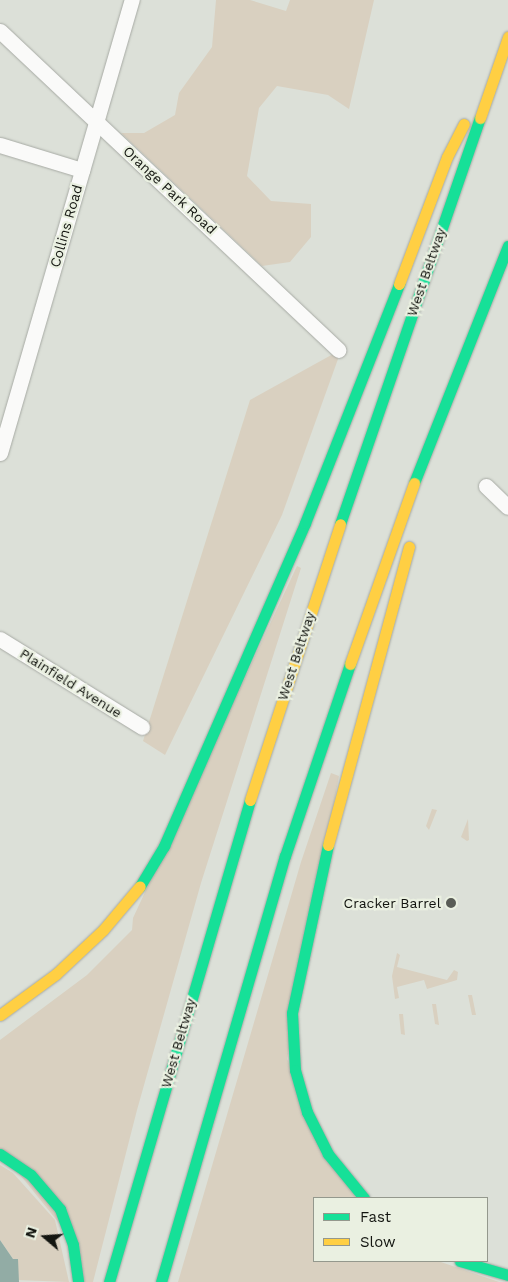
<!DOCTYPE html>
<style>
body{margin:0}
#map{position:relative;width:508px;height:1282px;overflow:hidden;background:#dce0d8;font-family:"Work Sans",sans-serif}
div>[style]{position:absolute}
.green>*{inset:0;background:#d9d0c0}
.water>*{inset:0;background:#92aca5}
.roads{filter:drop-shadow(0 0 1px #a7aaa4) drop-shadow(0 0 1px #a7aaa4)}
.street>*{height:15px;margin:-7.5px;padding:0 7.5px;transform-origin:7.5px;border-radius:7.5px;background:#fafaf9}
.fast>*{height:11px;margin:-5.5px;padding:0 5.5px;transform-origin:5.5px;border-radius:5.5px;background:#16e098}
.slow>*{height:11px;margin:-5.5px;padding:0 5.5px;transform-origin:5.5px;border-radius:5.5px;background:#ffcf43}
.dots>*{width:14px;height:14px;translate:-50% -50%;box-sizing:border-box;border:2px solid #eaf0e1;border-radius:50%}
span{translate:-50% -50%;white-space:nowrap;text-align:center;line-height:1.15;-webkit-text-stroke:4.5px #eaf0e1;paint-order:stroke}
.street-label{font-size:14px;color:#131510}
.poi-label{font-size:14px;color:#131510}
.right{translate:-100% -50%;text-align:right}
.legend{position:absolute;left:313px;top:1197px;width:175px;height:65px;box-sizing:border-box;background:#eaf0e1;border:1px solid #94988d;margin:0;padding:6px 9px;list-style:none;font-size:15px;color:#131510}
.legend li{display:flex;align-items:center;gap:10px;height:25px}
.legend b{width:25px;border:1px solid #94988d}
.north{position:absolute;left:20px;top:1212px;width:50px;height:50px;-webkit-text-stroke:4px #eaf0e1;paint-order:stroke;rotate:288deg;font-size:14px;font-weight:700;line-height:20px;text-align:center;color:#131510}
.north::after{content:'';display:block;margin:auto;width:18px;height:22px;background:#131510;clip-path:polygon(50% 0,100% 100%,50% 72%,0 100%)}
</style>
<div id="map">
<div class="green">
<i style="clip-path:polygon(216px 0,250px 0,286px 11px,290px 0,374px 0,349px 109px,328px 95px,277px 86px,259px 108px,247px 176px,271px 201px,311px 204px,311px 237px,290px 262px,262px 266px,121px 133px,144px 133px,175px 115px,179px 93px,212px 47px)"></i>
<i style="clip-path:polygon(335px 353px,338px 359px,282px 515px,165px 755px,143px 741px,250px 400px)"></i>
<i style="clip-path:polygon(297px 566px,301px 568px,201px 883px,137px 1110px,93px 1282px,82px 1282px,80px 1249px,0 1150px,0 1040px,87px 975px,132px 930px,133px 918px)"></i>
<i style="clip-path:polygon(331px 773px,339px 776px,287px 1059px,356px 1198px,314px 1198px,314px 1261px,438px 1261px,499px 1282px,178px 1282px,301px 862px)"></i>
<i style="clip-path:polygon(432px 809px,437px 810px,429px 830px,426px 826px)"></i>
<i style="clip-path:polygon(468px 819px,469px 840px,467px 841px,461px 837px)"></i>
<i style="clip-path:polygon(397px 953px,400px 955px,397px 967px,447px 980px,454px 970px,458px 972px,457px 980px,427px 989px,424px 980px,397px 987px,399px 998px,395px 999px,392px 976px)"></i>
<i style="clip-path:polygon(468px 995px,472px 995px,476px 1015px,472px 1015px)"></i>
<i style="clip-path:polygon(432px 1004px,436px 1004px,439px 1025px,435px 1024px)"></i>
<i style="clip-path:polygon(399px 1014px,403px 1014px,405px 1035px,401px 1034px)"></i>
<i style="clip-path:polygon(0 1165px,13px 1173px,55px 1220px,69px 1282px,17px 1280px,18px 1259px,13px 1259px,0 1240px)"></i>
</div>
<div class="water">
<i style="clip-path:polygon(0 1240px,13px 1259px,18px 1259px,19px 1282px,0 1282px)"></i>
</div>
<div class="roads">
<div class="street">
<i style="left:0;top:31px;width:465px;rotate:43.3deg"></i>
<i style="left:0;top:145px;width:86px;rotate:17deg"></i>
<i style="left:0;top:453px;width:472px;rotate:-73.8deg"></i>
<i style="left:486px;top:486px;width:30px;rotate:44deg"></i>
<i style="left:0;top:639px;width:167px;rotate:31.8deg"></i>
</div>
<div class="fast">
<i style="left:414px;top:483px;width:255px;rotate:-68.4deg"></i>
<i style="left:340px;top:524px;width:429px;rotate:-71deg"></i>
<i style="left:328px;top:845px;width:172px;rotate:102.1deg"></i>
<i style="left:292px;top:1013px;width:57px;rotate:87deg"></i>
<i style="left:295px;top:1070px;width:44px;rotate:74.1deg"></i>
<i style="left:307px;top:1112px;width:47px;rotate:63.4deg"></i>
<i style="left:328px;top:1154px;width:57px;rotate:50.7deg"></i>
<i style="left:140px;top:886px;width:47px;rotate:-59deg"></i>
<i style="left:164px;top:846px;width:352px;rotate:-66.4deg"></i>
<i style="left:305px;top:523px;width:257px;rotate:-68.5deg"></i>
<i style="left:0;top:1154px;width:37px;rotate:34deg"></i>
<i style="left:31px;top:1175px;width:45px;rotate:49.5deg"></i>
<i style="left:60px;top:1209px;width:38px;rotate:70deg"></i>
<i style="left:73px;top:1245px;width:37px;rotate:82deg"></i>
<i style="left:460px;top:1261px;width:50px;rotate:16.3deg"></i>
<i style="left:109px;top:1282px;width:502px;rotate:-73.69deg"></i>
<i style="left:161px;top:1282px;width:444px;rotate:-73.8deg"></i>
<i style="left:285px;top:856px;width:203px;rotate:-71.3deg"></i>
</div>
<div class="slow">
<i style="left:480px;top:118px;width:86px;rotate:-70.9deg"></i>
<i style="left:399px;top:284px;width:136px;rotate:-69.3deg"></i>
<i style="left:447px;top:157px;width:37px;rotate:-63deg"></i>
<i style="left:350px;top:664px;width:192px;rotate:-70.5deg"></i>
<i style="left:250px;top:800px;width:290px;rotate:-71.9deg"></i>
<i style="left:328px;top:845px;width:309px;rotate:-74.8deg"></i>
<i style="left:0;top:1015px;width:69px;rotate:-36.2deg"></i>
<i style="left:56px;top:974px;width:64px;rotate:-43.1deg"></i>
<i style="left:103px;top:930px;width:57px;rotate:-49.9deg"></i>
</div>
</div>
<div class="dots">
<i style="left:451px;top:903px;background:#595c56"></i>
</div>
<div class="street-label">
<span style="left:170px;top:190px;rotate:43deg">Orange Park Road</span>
<span style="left:66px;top:226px;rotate:-74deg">Collins Road</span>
<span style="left:426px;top:272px;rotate:-71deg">West Beltway</span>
<span style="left:296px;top:656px;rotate:-72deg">West Beltway</span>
<span style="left:71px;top:683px;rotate:32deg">Plainfield Avenue</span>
<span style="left:178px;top:1043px;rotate:-74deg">West Beltway</span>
</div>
<div class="poi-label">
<span class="right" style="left:441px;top:903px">Cracker Barrel</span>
</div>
<ul class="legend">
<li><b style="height:6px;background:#16e098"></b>Fast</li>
<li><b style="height:6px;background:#ffcf43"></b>Slow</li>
</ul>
<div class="north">N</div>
</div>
